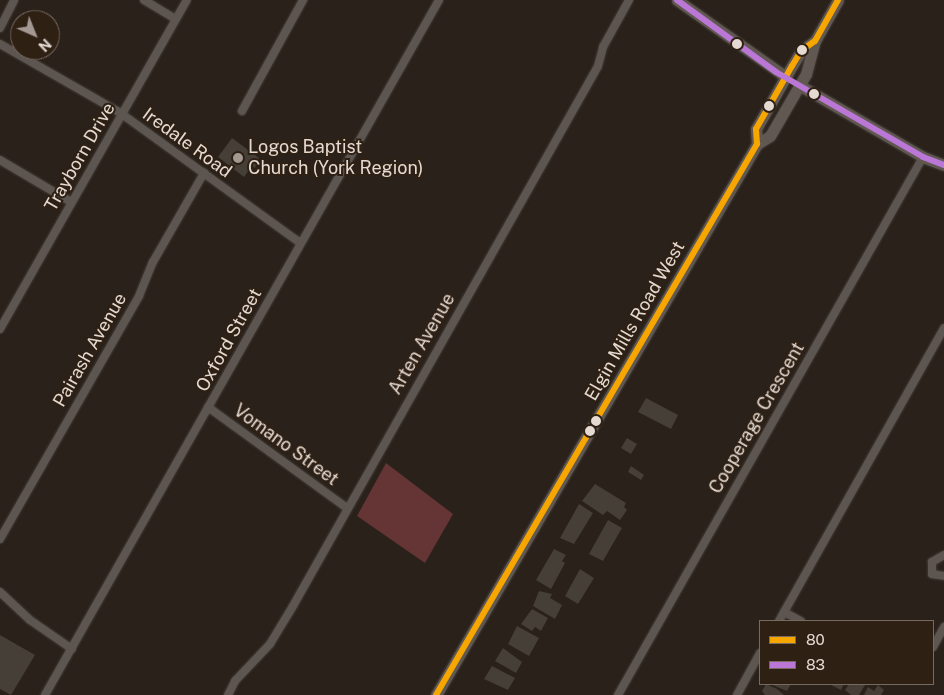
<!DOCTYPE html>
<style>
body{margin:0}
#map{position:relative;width:944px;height:695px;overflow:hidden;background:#29211a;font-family:"Public Sans",sans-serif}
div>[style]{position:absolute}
.green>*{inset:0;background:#653435}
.building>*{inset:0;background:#453f38}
.roads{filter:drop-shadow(0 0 1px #433c37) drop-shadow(0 0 1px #433c37)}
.street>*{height:8px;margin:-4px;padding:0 4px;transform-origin:4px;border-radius:4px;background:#5c5550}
.secondary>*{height:11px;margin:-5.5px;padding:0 5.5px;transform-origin:5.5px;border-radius:5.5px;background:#615852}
.bus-1>*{height:6px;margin:-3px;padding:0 3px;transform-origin:3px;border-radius:3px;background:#f7a600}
.bus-2>*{height:6px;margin:-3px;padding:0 3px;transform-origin:3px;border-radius:3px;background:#ba77d6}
.dots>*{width:14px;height:14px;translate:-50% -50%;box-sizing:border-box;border:2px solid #2f2014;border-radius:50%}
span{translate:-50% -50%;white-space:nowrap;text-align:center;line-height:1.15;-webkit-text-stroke:4px #2f2014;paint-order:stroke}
.street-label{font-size:18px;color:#e4dad2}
.poi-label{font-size:18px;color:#e4dad2}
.left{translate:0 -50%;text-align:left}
.legend{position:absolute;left:759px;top:620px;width:175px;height:65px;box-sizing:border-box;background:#2f2014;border:1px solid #776a60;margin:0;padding:6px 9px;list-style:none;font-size:15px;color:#e4dad2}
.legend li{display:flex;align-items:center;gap:10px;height:25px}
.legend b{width:25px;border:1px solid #776a60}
.north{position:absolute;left:10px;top:10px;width:50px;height:50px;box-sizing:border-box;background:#2f2014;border:1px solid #776a60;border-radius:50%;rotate:136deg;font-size:14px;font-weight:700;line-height:20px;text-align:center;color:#e4dad2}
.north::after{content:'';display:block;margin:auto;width:18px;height:22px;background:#a39992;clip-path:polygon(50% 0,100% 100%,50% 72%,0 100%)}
</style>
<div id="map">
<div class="green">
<i style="clip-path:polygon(386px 463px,453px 514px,425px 563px,357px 516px)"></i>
</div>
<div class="building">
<i style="clip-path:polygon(232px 138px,259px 158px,255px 168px,252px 166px,244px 177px,218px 157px)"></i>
<i style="clip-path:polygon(646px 398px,678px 415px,671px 429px,638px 412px)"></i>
<i style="clip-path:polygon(627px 438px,637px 444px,631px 454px,621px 448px)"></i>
<i style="clip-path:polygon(631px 466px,644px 475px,641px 480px,628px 472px)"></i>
<i style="clip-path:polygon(595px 484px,626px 503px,624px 507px,627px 510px,620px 520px,607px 511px,603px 515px,582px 501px)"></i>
<i style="clip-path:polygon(579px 504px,593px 513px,574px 544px,560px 538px)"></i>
<i style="clip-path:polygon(608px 520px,622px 528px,603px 561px,589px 554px)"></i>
<i style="clip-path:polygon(554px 549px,566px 555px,562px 561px,565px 563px,551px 589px,536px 580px)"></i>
<i style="clip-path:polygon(580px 569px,594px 578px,578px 604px,565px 596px)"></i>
<i style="clip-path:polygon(539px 591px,552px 594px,550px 598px,562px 605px,555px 619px,533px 606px)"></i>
<i style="clip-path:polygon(532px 609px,548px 618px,541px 631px,535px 627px,532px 631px,521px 624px)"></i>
<i style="clip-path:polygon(517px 626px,539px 638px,529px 656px,508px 644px)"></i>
<i style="clip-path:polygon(0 635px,35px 655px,11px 695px,0 689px)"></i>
<i style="clip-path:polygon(503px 648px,522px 662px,516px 673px,495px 661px)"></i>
<i style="clip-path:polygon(492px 666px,515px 678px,508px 690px,484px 679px)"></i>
<i style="clip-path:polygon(766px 684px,777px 689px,784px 695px,765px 695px,762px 691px)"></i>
<i style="clip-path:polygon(770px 684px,791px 684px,787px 691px)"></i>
<i style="clip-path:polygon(829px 684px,844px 684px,841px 690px)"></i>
<i style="clip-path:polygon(849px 684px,864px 684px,865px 685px,859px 695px,851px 695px,845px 690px)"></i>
<i style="clip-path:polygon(878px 685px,884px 690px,881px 695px,864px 695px,868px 687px,874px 691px)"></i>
</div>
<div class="roads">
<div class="street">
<i style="left:144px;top:0;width:37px;rotate:31deg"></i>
<i style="left:0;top:28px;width:31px;rotate:-63deg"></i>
<i style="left:0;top:44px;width:141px;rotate:29.8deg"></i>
<i style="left:122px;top:114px;width:220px;rotate:35.9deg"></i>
<i style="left:242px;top:111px;width:127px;rotate:-61.2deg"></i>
<i style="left:0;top:160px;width:82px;rotate:30.6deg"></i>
<i style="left:0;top:329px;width:378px;rotate:-60.4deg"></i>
<i style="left:208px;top:407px;width:172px;rotate:36deg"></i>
<i style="left:0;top:539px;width:280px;rotate:-60.2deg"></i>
<i style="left:139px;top:296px;width:37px;rotate:-68deg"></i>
<i style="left:153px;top:262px;width:103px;rotate:-60.2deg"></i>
<i style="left:944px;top:555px;width:14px;rotate:150deg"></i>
<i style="left:932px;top:562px;width:12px;rotate:90deg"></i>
<i style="left:932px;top:574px;width:12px;rotate:9deg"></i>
<i style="left:0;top:592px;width:41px;rotate:43deg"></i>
<i style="left:30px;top:620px;width:51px;rotate:34.6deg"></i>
<i style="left:784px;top:612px;width:19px;rotate:28deg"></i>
<i style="left:779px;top:621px;width:336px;rotate:-60.6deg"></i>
<i style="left:933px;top:647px;width:23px;rotate:-61deg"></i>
<i style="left:45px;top:695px;width:799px;rotate:-60.45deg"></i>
<i style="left:228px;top:695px;width:16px;rotate:-63deg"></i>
<i style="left:235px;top:681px;width:51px;rotate:-46.6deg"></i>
<i style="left:270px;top:644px;width:44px;rotate:-58.8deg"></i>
<i style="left:293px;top:606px;width:620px;rotate:-60.54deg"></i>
<i style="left:598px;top:66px;width:20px;rotate:-75deg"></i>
<i style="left:603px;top:47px;width:54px;rotate:-61deg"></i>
<i style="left:618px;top:695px;width:618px;rotate:-60.45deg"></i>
<i style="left:737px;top:695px;width:48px;rotate:-61.3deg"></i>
</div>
<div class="secondary">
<i style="left:677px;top:0;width:133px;rotate:35.2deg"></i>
<i style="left:799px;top:85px;width:143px;rotate:30.1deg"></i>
<i style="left:923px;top:157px;width:22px;rotate:21deg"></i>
<i style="left:757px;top:144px;width:15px;rotate:-94deg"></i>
<i style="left:756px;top:129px;width:73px;rotate:-60.3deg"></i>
<i style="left:792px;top:66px;width:17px;rotate:-59deg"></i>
<i style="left:801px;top:51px;width:17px;rotate:-36deg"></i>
<i style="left:436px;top:695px;width:638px;rotate:-59.78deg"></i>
<i style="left:757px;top:144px;width:15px;rotate:-32deg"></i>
<i style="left:770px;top:136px;width:72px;rotate:-59.9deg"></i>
<i style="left:806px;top:74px;width:34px;rotate:-75deg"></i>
<i style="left:815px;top:41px;width:47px;rotate:-60.7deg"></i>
</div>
</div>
<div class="bus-1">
<i style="left:436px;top:695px;width:638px;rotate:-59.78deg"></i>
<i style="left:757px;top:144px;width:15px;rotate:-94deg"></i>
<i style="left:756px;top:129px;width:73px;rotate:-60.3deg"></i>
<i style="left:792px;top:66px;width:17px;rotate:-59deg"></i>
<i style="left:801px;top:51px;width:17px;rotate:-36deg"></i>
<i style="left:815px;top:41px;width:47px;rotate:-60.7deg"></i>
</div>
<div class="bus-2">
<i style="left:677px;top:0;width:122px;rotate:36deg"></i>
<i style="left:776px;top:72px;width:170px;rotate:30deg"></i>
<i style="left:923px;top:157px;width:22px;rotate:21deg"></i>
</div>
<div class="dots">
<i style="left:737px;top:44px;background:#e4dad2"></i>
<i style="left:802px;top:50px;background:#e4dad2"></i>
<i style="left:814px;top:94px;background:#e4dad2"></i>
<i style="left:769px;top:106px;background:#e4dad2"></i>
<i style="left:238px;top:158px;background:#a39992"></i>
<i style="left:596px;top:421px;background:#e4dad2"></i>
<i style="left:590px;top:431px;background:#e4dad2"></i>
</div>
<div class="street-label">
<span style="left:187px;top:143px;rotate:36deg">Iredale Road</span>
<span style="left:80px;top:157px;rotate:-60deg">Trayborn Drive</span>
<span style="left:635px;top:321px;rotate:-60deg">Elgin Mills Road West</span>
<span style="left:229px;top:340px;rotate:-61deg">Oxford Street</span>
<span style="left:422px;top:344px;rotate:-60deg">Arten Avenue</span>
<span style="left:90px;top:350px;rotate:-60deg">Pairash Avenue</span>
<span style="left:757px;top:418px;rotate:-60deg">Cooperage Crescent</span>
<span style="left:286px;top:445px;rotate:36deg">Vomano Street</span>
</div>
<div class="poi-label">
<span class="left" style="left:248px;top:158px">Logos Baptist<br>Church (York Region)</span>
</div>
<ul class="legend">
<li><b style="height:6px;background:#f7a600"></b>80</li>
<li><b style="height:6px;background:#ba77d6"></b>83</li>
</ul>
<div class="north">N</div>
</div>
